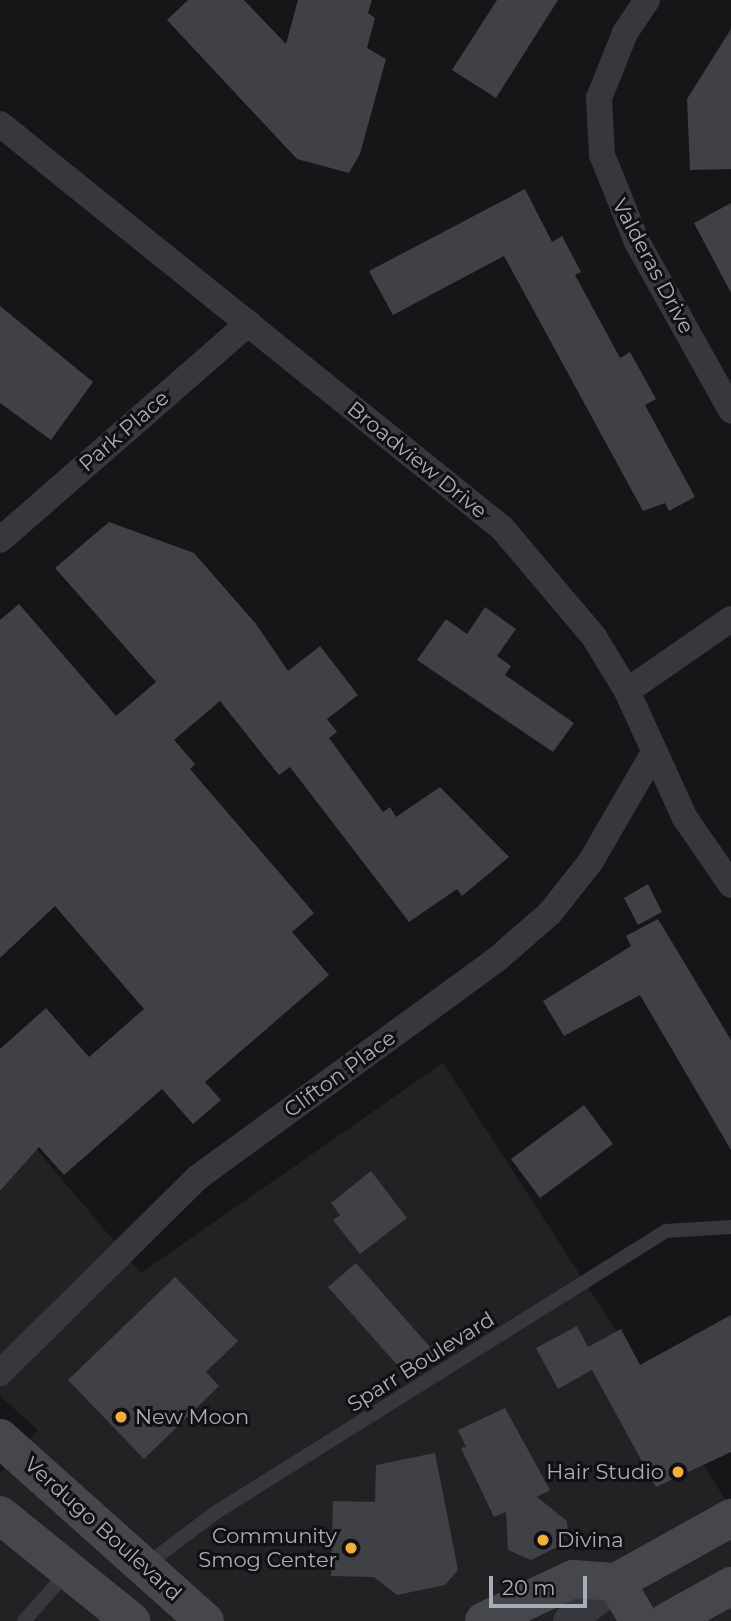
<!DOCTYPE html>
<style>
body{margin:0}
#map{position:relative;width:731px;height:1621px;overflow:hidden;background:#161618;font-family:Montserrat,sans-serif}
div>[style]{position:absolute}
.built>*{inset:0;background:#222225}
.building>*{inset:0;background:#404145}
.service>*{height:14px;margin:-7px;padding:0 7px;transform-origin:7px;border-radius:7px;background:#37383d}
.minor>*{height:26px;margin:-13px;padding:0 13px;transform-origin:13px;border-radius:13px;background:#37383d}
.tertiary>*{height:33px;margin:-16.5px;padding:0 16.5px;transform-origin:16.5px;border-radius:16.5px;background:#37383d}
.secondary>*{height:38px;margin:-19px;padding:0 19px;transform-origin:19px;border-radius:19px;background:#45474d}
.dots>*{width:19px;height:19px;translate:-50% -50%;box-sizing:border-box;border:4px solid #111113;border-radius:50%}
span{translate:-50% -50%;white-space:nowrap;text-align:center;line-height:1.15;-webkit-text-stroke:6px #111113;paint-order:stroke}
.street-label{font-size:21px;color:#a8adb8}
.poi-label{font-size:21px;color:#a8adb8}
.left{translate:0 -50%;text-align:left}
.right{translate:-100% -50%;text-align:right}
.scale{position:absolute;left:489px;top:1576px;width:98px;height:32px;box-sizing:border-box;border:4px solid #a8adb8;border-top:0;padding-left:9px;font-size:21px;line-height:24px;white-space:nowrap;color:#a8adb8;-webkit-text-stroke:5px #111113;paint-order:stroke}
</style>
<div id="map">
<div class="built">
<i style="clip-path:polygon(443px 1063px,731px 1508px,731px 1621px,0 1621px,0 1473px,38px 1430px,0 1396px,0 1106px,141px 1273px)"></i>
</div>
<div class="building">
<i style="clip-path:polygon(188px 0,244px 0,286px 44px,298px 0,372px 0,368px 13px,375px 18px,367px 48px,386px 59px,360px 154px,349px 173px,297px 159px,167px 20px)"></i>
<i style="clip-path:polygon(497px 0,558px 0,496px 98px,452px 70px)"></i>
<i style="clip-path:polygon(731px 29px,731px 169px,690px 170px,687px 99px)"></i>
<i style="clip-path:polygon(525px 189px,552px 242px,562px 236px,581px 272px,575px 275px,620px 358px,630px 352px,656px 399px,645px 405px,695px 497px,669px 511px,665px 503px,643px 511px,504px 256px,393px 315px,369px 271px)"></i>
<i style="clip-path:polygon(731px 203px,731px 293px,694px 223px)"></i>
<i style="clip-path:polygon(0 306px,93px 382px,51px 440px,0 403px)"></i>
<i style="clip-path:polygon(109px 522px,194px 553px,256px 624px,288px 671px,320px 646px,358px 695px,327px 719px,337px 732px,329px 738px,383px 812px,390px 807px,396px 817px,440px 787px,509px 857px,462px 896px,457px 889px,409px 922px,290px 767px,279px 775px,220px 701px,174px 740px,195px 764px,190px 769px,314px 913px,292px 932px,329px 975px,205px 1082px,221px 1100px,193px 1124px,162px 1089px,64px 1175px,39px 1147px,0 1191px,0 1049px,46px 1008px,89px 1057px,144px 1009px,55px 906px,0 958px,0 620px,19px 604px,116px 716px,156px 682px,55px 568px)"></i>
<i style="clip-path:polygon(485px 607px,516px 629px,497px 656px,511px 666px,505px 675px,574px 723px,553px 752px,417px 660px,446px 619px,467px 634px)"></i>
<i style="clip-path:polygon(648px 884px,662px 912px,638px 925px,624px 898px)"></i>
<i style="clip-path:polygon(658px 919px,731px 1040px,731px 1150px,640px 995px,564px 1036px,543px 1001px,631px 946px,626px 936px)"></i>
<i style="clip-path:polygon(584px 1105px,613px 1144px,540px 1198px,511px 1159px)"></i>
<i style="clip-path:polygon(371px 1171px,407px 1218px,360px 1254px,333px 1220px,340px 1215px,331px 1203px)"></i>
<i style="clip-path:polygon(356px 1263px,438px 1356px,407px 1376px,328px 1287px)"></i>
<i style="clip-path:polygon(175px 1277px,238px 1341px,206px 1372px,219px 1386px,144px 1459px,68px 1380px)"></i>
<i style="clip-path:polygon(731px 1315px,731px 1452px,656px 1487px,592px 1370px,558px 1389px,536px 1348px,577px 1326px,588px 1347px,621px 1329px,640px 1365px)"></i>
<i style="clip-path:polygon(505px 1408px,550px 1490px,537px 1497px,567px 1521px,568px 1534px,557px 1547px,531px 1560px,508px 1550px,506px 1512px,494px 1517px,461px 1448px,466px 1447px,458px 1430px)"></i>
<i style="clip-path:polygon(435px 1453px,458px 1570px,445px 1585px,397px 1595px,374px 1577px,331px 1576px,333px 1501px,375px 1502px,376px 1465px)"></i>
</div>
<div class="service">
<i style="left:146px;top:1565px;width:86px;rotate:-37deg"></i>
<i style="left:215px;top:1513px;width:532px;rotate:-32.02deg"></i>
<i style="left:666px;top:1231px;width:65px;rotate:-3.5deg"></i>
<i style="left:24px;top:1621px;width:65px;rotate:-48.7deg"></i>
</div>
<div class="minor">
<i style="left:647px;top:0;width:40px;rotate:124deg"></i>
<i style="left:625px;top:33px;width:70px;rotate:111.8deg"></i>
<i style="left:599px;top:98px;width:57px;rotate:87deg"></i>
<i style="left:602px;top:155px;width:94px;rotate:68.1deg"></i>
<i style="left:637px;top:242px;width:193px;rotate:60.8deg"></i>
<i style="left:0;top:124px;width:644px;rotate:38.83deg"></i>
<i style="left:502px;top:528px;width:143px;rotate:49.8deg"></i>
<i style="left:594px;top:637px;width:63px;rotate:58.6deg"></i>
<i style="left:627px;top:691px;width:140px;rotate:65.5deg"></i>
<i style="left:685px;top:818px;width:81px;rotate:55.5deg"></i>
<i style="left:0;top:540px;width:330px;rotate:-41.1deg"></i>
<i style="left:627px;top:691px;width:126px;rotate:-34.7deg"></i>
<i style="left:0;top:1373px;width:277px;rotate:-44.7deg"></i>
<i style="left:197px;top:1178px;width:370px;rotate:-36.1deg"></i>
<i style="left:496px;top:960px;width:72px;rotate:-41deg"></i>
<i style="left:550px;top:913px;width:66px;rotate:-51.7deg"></i>
<i style="left:591px;top:861px;width:124px;rotate:-59.9deg"></i>
</div>
<div class="tertiary">
<i style="left:569px;top:1621px;width:61px;rotate:-39.7deg"></i>
</div>
<div class="secondary">
<i style="left:0;top:1438px;width:275px;rotate:41.8deg"></i>
<i style="left:0;top:1515px;width:169px;rotate:39deg"></i>
<i style="left:616px;top:1582px;width:132px;rotate:-29.1deg"></i>
<i style="left:616px;top:1582px;width:45px;rotate:59.5deg"></i>
<i style="left:484px;top:1621px;width:98px;rotate:-25.3deg"></i>
<i style="left:573px;top:1579px;width:43px;rotate:4deg"></i>
<i style="left:668px;top:1621px;width:72px;rotate:-29.1deg"></i>
</div>
<div class="dots">
<i style="left:121px;top:1417px;background:#f2b134"></i>
<i style="left:678px;top:1472px;background:#f2b134"></i>
<i style="left:543px;top:1540px;background:#f2b134"></i>
<i style="left:351px;top:1548px;background:#f2b134"></i>
</div>
<div class="street-label">
<span style="left:653px;top:266px;rotate:62deg">Valderas Drive</span>
<span style="left:124px;top:431px;rotate:-41deg">Park Place</span>
<span style="left:417px;top:460px;rotate:39deg">Broadview Drive</span>
<span style="left:340px;top:1074px;rotate:-36deg">Clifton Place</span>
<span style="left:421px;top:1362px;rotate:-32deg">Sparr Boulevard</span>
<span style="left:103px;top:1529px;rotate:42deg">Verdugo Boulevard</span>
</div>
<div class="poi-label">
<span class="left" style="left:135px;top:1417px">New Moon</span>
<span class="right" style="left:664px;top:1472px">Hair Studio</span>
<span class="right" style="left:337px;top:1548px">Community<br>Smog Center</span>
<span class="left" style="left:557px;top:1540px">Divina</span>
</div>
<div class="scale">20 m</div>
</div>
